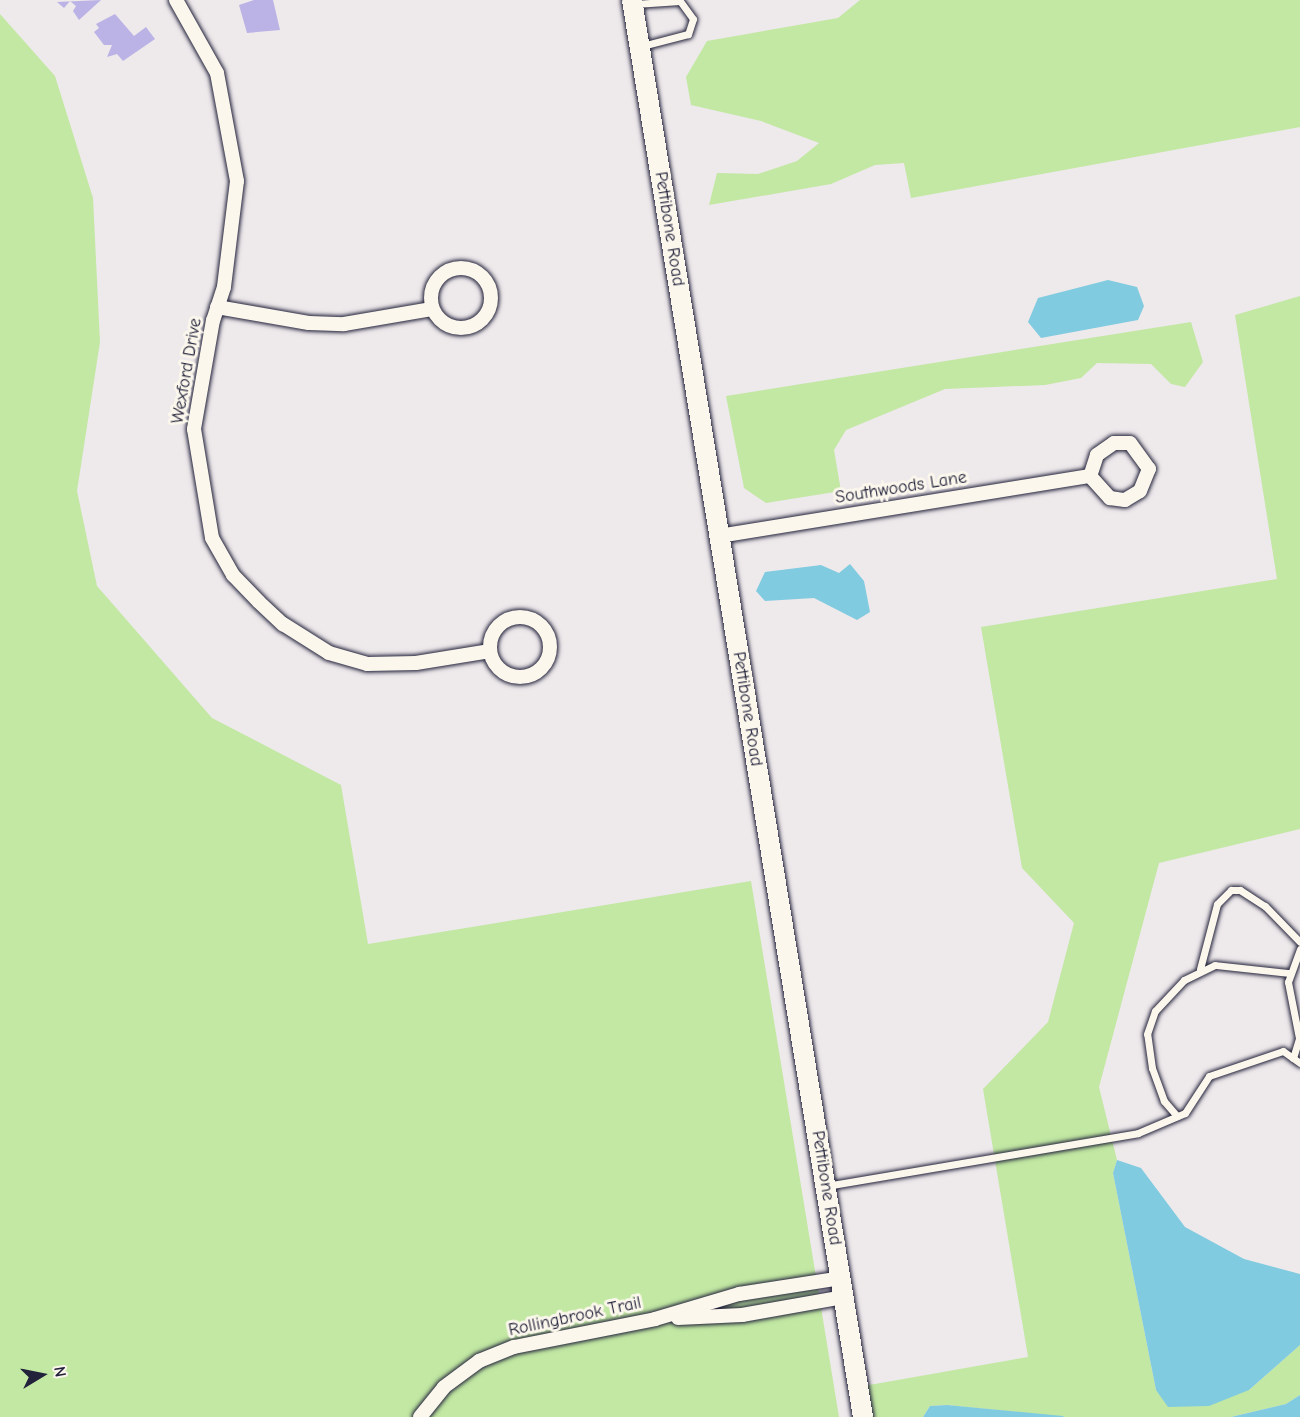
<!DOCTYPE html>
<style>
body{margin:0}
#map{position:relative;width:1300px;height:1417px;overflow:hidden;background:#eee9eb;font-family:"Comic Neue",sans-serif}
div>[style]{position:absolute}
.green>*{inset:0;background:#c2e8a3}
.water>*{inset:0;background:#80cbe0}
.building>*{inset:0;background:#bbb3e5}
.roads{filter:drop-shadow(0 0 2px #22223b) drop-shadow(0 0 2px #22223b)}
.lane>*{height:7px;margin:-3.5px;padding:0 3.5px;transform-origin:3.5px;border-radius:3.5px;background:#fbf7ec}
.street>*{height:14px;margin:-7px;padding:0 7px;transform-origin:7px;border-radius:7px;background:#fbf7ec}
.street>.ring{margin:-7px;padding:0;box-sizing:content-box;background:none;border:14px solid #fbf7ec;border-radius:50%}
.secondary>*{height:20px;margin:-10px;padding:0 10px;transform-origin:10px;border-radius:10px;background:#fbf7ec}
span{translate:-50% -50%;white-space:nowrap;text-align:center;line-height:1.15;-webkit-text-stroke:6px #fbf7ec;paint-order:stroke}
.street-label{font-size:18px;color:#22223b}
.north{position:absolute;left:12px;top:1345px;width:60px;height:60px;-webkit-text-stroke:4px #fbf7ec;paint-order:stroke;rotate:80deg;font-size:16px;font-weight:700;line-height:24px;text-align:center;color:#22223b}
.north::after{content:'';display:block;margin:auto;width:21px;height:27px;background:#22223b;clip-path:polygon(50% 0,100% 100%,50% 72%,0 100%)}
</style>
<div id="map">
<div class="green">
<i style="clip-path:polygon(860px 0,1300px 0,1300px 127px,911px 198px,904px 163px,875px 165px,831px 184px,709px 205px,717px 173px,758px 174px,797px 161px,819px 143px,761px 121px,691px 105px,686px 77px,707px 41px,838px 18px)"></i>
<i style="clip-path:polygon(0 14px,55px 76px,93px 198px,100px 342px,77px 491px,97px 586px,212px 718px,341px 785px,368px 944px,751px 881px,839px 1417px,0 1417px)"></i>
<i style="clip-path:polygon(1300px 296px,1300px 829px,1159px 863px,1099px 1087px,1117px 1160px,1113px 1173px,1156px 1390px,1249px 1390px,1300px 1345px,1300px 1395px,1286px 1404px,1231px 1417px,1064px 1417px,947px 1405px,930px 1406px,923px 1417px,863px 1417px,858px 1387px,1028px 1357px,983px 1089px,1048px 1022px,1074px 923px,1022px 868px,981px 627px,1277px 579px,1235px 315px)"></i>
<i style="clip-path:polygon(1191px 322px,1203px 362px,1185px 387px,1171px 384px,1151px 364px,1097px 363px,1081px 378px,1045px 385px,945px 389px,846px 430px,834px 450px,841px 491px,766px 503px,744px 488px,726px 396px)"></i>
</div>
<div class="water">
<i style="clip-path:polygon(1108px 280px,1137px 287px,1144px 306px,1138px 320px,1041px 338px,1028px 322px,1038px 298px)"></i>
<i style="clip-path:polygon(850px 564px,864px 581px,870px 612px,857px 620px,814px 598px,765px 601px,756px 591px,765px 572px,821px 565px,839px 573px)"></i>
<i style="clip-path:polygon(1117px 1160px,1141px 1168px,1185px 1227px,1244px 1259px,1300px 1274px,1300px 1345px,1249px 1390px,1209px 1406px,1168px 1407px,1156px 1390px,1113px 1173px)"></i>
<i style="clip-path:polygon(1300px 1395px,1300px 1417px,1231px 1417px,1286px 1404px)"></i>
<i style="clip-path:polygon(947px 1405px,1063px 1416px,1064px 1417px,923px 1417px,930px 1406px)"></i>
</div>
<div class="building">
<i style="clip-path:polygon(101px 0,79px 20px,73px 11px,76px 6px,70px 1px,64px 8px,57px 2px)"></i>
<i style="clip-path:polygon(254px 0,273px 0,280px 30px,247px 33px,239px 5px)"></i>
<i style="clip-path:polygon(115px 14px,134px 36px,146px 27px,155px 39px,123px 61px,117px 54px,107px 57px,112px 45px,104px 45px,94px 32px,99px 28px,96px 24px)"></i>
</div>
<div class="roads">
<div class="lane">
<i style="left:635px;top:4px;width:45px;rotate:-3.8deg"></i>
<i style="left:680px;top:1px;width:22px;rotate:54deg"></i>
<i style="left:693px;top:19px;width:16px;rotate:108deg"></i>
<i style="left:688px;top:34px;width:48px;rotate:165.4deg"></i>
<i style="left:1200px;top:969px;width:67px;rotate:-75.3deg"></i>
<i style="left:1217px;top:904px;width:20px;rotate:-45deg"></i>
<i style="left:1231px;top:890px;width:9px"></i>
<i style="left:1240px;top:890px;width:30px;rotate:33deg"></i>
<i style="left:1265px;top:906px;width:50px;rotate:45.8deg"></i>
<i style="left:1293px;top:1058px;width:21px;rotate:-73deg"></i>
<i style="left:1299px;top:1038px;width:57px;rotate:-101.1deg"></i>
<i style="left:1288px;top:982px;width:35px;rotate:-70deg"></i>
<i style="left:1177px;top:1116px;width:20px;rotate:-131deg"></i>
<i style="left:1164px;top:1101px;width:35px;rotate:-110deg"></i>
<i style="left:1152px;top:1068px;width:34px;rotate:-98deg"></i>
<i style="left:1147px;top:1034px;width:24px;rotate:-71deg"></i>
<i style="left:1155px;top:1011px;width:42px;rotate:-46.9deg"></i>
<i style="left:1184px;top:980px;width:34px;rotate:-26deg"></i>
<i style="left:1215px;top:965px;width:74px;rotate:6.2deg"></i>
<i style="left:826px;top:1186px;width:316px;rotate:-9.6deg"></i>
<i style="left:1138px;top:1133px;width:51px;rotate:-23.1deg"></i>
<i style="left:1185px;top:1113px;width:44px;rotate:-57deg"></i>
<i style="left:1209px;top:1076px;width:78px;rotate:-18.7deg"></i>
<i style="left:1283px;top:1051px;width:21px;rotate:35deg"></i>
</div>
<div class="street">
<i style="left:176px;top:0;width:84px;rotate:60.7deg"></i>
<i style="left:217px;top:73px;width:110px;rotate:79.5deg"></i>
<i style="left:237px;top:181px;width:107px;rotate:97deg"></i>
<i style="left:224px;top:287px;width:35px;rotate:108deg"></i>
<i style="left:213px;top:320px;width:111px;rotate:99.9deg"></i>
<i style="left:194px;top:429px;width:110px;rotate:80.6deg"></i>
<i style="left:212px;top:538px;width:43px;rotate:60.4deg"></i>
<i style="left:233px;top:575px;width:37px;rotate:46deg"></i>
<i style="left:259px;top:602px;width:33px;rotate:43deg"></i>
<i style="left:283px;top:624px;width:54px;rotate:32.2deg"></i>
<i style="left:329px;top:653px;width:40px;rotate:16deg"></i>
<i style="left:367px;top:664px;width:49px;rotate:-1.2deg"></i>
<i style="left:416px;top:663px;width:75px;rotate:-9.2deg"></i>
<i class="ring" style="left:431px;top:268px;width:46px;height:46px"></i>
<i style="left:217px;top:307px;width:93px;rotate:9.9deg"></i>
<i style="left:309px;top:323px;width:35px;rotate:2deg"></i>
<i style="left:344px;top:324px;width:89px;rotate:-9.7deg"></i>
<i style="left:719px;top:536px;width:376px;rotate:-9.2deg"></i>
<i style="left:1090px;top:476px;width:30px;rotate:48deg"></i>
<i style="left:1110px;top:498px;width:15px;rotate:8deg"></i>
<i style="left:1125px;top:500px;width:17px;rotate:-31deg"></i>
<i style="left:1140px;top:491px;width:24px;rotate:-68deg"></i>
<i style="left:1149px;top:469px;width:32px;rotate:-126deg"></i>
<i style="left:1130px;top:443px;width:16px;rotate:180deg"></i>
<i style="left:1114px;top:443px;width:21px;rotate:145deg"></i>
<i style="left:1097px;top:455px;width:22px;rotate:108deg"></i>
<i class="ring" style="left:490px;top:617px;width:46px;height:46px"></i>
<i style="left:678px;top:1318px;width:64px;rotate:-2.7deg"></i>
<i style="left:742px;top:1315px;width:104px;rotate:-10deg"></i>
<i style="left:420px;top:1417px;width:38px;rotate:-51deg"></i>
<i style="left:444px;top:1387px;width:44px;rotate:-36.6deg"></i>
<i style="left:479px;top:1361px;width:38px;rotate:-22deg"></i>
<i style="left:514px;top:1347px;width:144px;rotate:-11.2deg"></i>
<i style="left:655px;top:1319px;width:88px;rotate:-16.6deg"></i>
<i style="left:739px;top:1294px;width:103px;rotate:-8.9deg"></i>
</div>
<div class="secondary">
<i style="left:632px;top:0;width:1436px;rotate:80.74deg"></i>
</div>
</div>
<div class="street-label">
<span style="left:669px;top:229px;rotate:81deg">Pettibone Road</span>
<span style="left:187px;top:371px;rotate:-80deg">Wexford Drive</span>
<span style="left:901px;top:488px;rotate:-9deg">Southwoods Lane</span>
<span style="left:747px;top:709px;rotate:81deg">Pettibone Road</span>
<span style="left:826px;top:1188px;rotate:81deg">Pettibone Road</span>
<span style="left:575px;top:1317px;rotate:-12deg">Rollingbrook Trail</span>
</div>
<div class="north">N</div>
</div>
